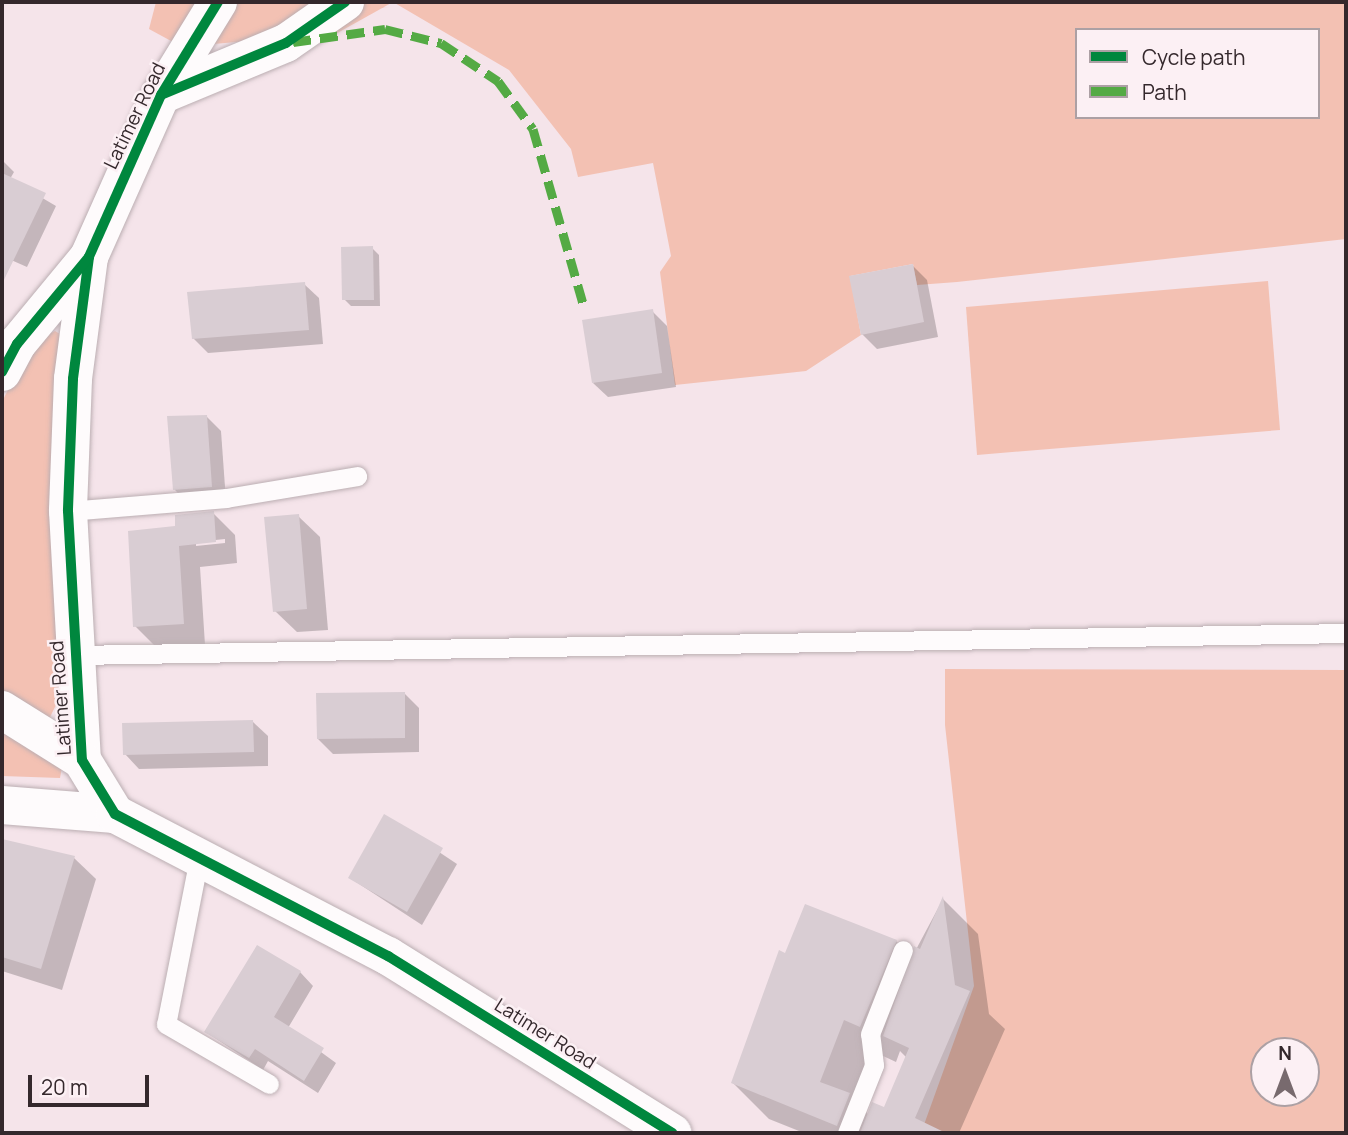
<!DOCTYPE html>
<style>
body{margin:0}
#map{position:relative;width:1348px;height:1135px;overflow:hidden;background:#f5e4ea;font-family:Manrope,sans-serif}
div>[style]{position:absolute}
.green>*{inset:0;background:#f3c1b3}
.shadow>*{inset:0;background:#0003}
.building>*{inset:0;background:#d9cdd3}
.roads{filter:drop-shadow(0 0 2px #bbaeb2) drop-shadow(0 0 2px #bbaeb2)}
.lane>*{height:19px;margin:-9.5px;padding:0 9.5px;transform-origin:9.5px;border-radius:9.5px;background:#fefbfc}
.street>*{height:38px;margin:-19px;padding:0 19px;transform-origin:19px;border-radius:19px;background:#fefbfc}
.secondary>*{height:38px;margin:-19px;padding:0 19px;transform-origin:19px;border-radius:19px;background:#fefbfc}
.quiet>*{height:9px;margin-top:-4.5px;transform-origin:0;background:repeating-linear-gradient(90deg,#54aa44 0 18px,transparent 0 27px)}
.cycleway>*{height:10px;margin:-5px;padding:0 5px;transform-origin:5px;border-radius:5px;background:#00873e}
span{translate:-50% -50%;white-space:nowrap;text-align:center;line-height:1.15;-webkit-text-stroke:5px #fcf0f4;paint-order:stroke}
.street-label{font-size:19px;color:#34282c}
.frame{position:absolute;inset:0;border:4px solid #34282c;pointer-events:none}
.legend{position:absolute;left:1075px;top:28px;width:245px;height:91px;box-sizing:border-box;background:#fcf0f4;border:2px solid #aca0a4;margin:0;padding:9px 12px;list-style:none;font-size:21px;color:#34282c}
.legend li{display:flex;align-items:center;gap:14px;height:35px}
.legend b{width:35px;border:2px solid #aca0a4}
.north{position:absolute;left:1250px;top:1037px;width:70px;height:70px;box-sizing:border-box;background:#fcf0f4;border:2px solid #aca0a4;border-radius:50%;rotate:0deg;font-size:19px;font-weight:700;line-height:28px;text-align:center;color:#34282c}
.north::after{content:'';display:block;margin:auto;width:24px;height:32px;background:#786a6e;clip-path:polygon(50% 0,100% 100%,50% 72%,0 100%)}
.scale{position:absolute;left:28px;top:1075px;width:121px;height:32px;box-sizing:border-box;border:4px solid #34282c;border-top:0;padding-left:9px;font-size:21px;line-height:24px;white-space:nowrap;color:#34282c;-webkit-text-stroke:5px #fcf0f4;paint-order:stroke}
</style>
<div id="map">
<div class="green">
<i style="clip-path:polygon(156px 2px,212px 2px,184px 48px,149px 29px)"></i>
<i style="clip-path:polygon(evenodd,228px 2px,1346px 2px,1346px 239px,957px 282px,917px 285px,913px 264px,850px 276px,861px 335px,806px 371px,675px 385px,660px 272px,671px 256px,653px 163px,578px 177px,571px 149px,509px 70px,393px 2px,271px 70px,248px 41px,202px 45px,228px 2px,1077px 30px,1318px 30px,1318px 117px,1077px 117px,1077px 30px)"></i>
<i style="clip-path:polygon(1268px 281px,1280px 430px,977px 455px,966px 307px)"></i>
<i style="clip-path:polygon(55px 331px,60px 334px,60px 697px,50px 717px,36px 719px,2px 697px,2px 402px,30px 344px)"></i>
<i style="clip-path:polygon(evenodd,945px 669px,1346px 670px,1346px 1133px,921px 1133px,974px 986px,945px 725px,945px 669px,1264px 1051px,1306px 1051px,1306px 1093px,1264px 1093px,1264px 1051px)"></i>
<i style="clip-path:polygon(2px 728px,62px 767px,60px 778px,2px 776px)"></i>
</div>
<div class="shadow">
<i style="clip-path:polygon(2px 160px,14px 172px,10px 179px,56px 206px,27px 267px,2px 256px)"></i>
<i style="clip-path:polygon(372px 248px,379px 255px,380px 306px,351px 306px,344px 299px)"></i>
<i style="clip-path:polygon(912px 265px,927px 280px,938px 337px,877px 349px,862px 334px)"></i>
<i style="clip-path:polygon(304px 284px,319px 298px,323px 344px,208px 353px,193px 338px)"></i>
<i style="clip-path:polygon(652px 311px,667px 326px,676px 387px,608px 397px,593px 383px)"></i>
<i style="clip-path:polygon(206px 416px,221px 431px,226px 501px,189px 504px,174px 489px)"></i>
<i style="clip-path:polygon(evenodd,213px 513px,235px 535px,237px 563px,200px 567px,205px 645px,157px 648px,135px 626px,177px 528px,213px 513px,225px 539px,225px 543px,196px 546px,196px 542px,225px 539px)"></i>
<i style="clip-path:polygon(298px 516px,320px 537px,328px 630px,297px 632px,275px 611px)"></i>
<i style="clip-path:polygon(404px 693px,419px 708px,419px 752px,333px 754px,318px 739px)"></i>
<i style="clip-path:polygon(253px 722px,268px 736px,268px 766px,139px 769px,125px 754px)"></i>
<i style="clip-path:polygon(385px 816px,457px 864px,422px 925px,350px 878px)"></i>
<i style="clip-path:polygon(2px 841px,74px 858px,96px 879px,62px 990px,2px 971px)"></i>
<i style="clip-path:polygon(evenodd,943px 899px,978px 934px,989px 1014px,1005px 1029px,959px 1133px,804px 1133px,769px 1119px,733px 1083px,786px 955px,896px 941px,912px 957px,943px 899px,900px 1051px,907px 1058px,885px 1109px,869px 1115px,860px 1106px,881px 1055px,896px 1062px,900px 1051px)"></i>
<i style="clip-path:polygon(300px 972px,313px 986px,288px 1028px,336px 1063px,318px 1093px,268px 1061px,263px 1070px,206px 1032px)"></i>
</div>
<div class="building">
<i style="clip-path:polygon(2px 173px,46px 193px,2px 284px)"></i>
<i style="clip-path:polygon(373px 246px,374px 300px,342px 300px,341px 247px)"></i>
<i style="clip-path:polygon(913px 264px,924px 322px,861px 335px,849px 276px)"></i>
<i style="clip-path:polygon(305px 282px,309px 330px,192px 339px,187px 292px)"></i>
<i style="clip-path:polygon(653px 309px,662px 373px,592px 383px,582px 320px)"></i>
<i style="clip-path:polygon(207px 415px,212px 487px,173px 490px,167px 416px)"></i>
<i style="clip-path:polygon(214px 511px,216px 542px,179px 546px,184px 624px,133px 627px,128px 531px,175px 526px,175px 515px)"></i>
<i style="clip-path:polygon(299px 514px,307px 609px,273px 612px,264px 517px)"></i>
<i style="clip-path:polygon(405px 692px,405px 738px,317px 739px,316px 693px)"></i>
<i style="clip-path:polygon(253px 720px,254px 752px,123px 755px,122px 723px)"></i>
<i style="clip-path:polygon(384px 814px,443px 848px,407px 912px,348px 878px)"></i>
<i style="clip-path:polygon(2px 839px,75px 856px,41px 969px,2px 957px)"></i>
<i style="clip-path:polygon(943px 896px,955px 985px,970px 991px,915px 1118px,946px 1133px,860px 1133px,872px 1102px,884px 1107px,909px 1048px,883px 1036px,914px 946px,920px 949px)"></i>
<i style="clip-path:polygon(805px 904px,897px 940px,860px 1027px,844px 1020px,820px 1082px,850px 1093px,837px 1126px,731px 1083px,779px 950px,785px 953px)"></i>
<i style="clip-path:polygon(257px 945px,301px 971px,274px 1017px,324px 1048px,304px 1081px,255px 1049px,249px 1058px,204px 1032px)"></i>
</div>
<div class="roads">
<div class="lane">
<i style="left:68px;top:511px;width:159px;rotate:-4.7deg"></i>
<i style="left:226px;top:498px;width:133px;rotate:-9.5deg"></i>
<i style="left:75px;top:655px;width:1271px;rotate:-0.99deg"></i>
<i style="left:199px;top:858px;width:169px;rotate:101.2deg"></i>
<i style="left:166px;top:1024px;width:119px;rotate:30.2deg"></i>
<i style="left:847px;top:1133px;width:73px;rotate:-68.3deg"></i>
<i style="left:874px;top:1065px;width:31px;rotate:-97deg"></i>
<i style="left:870px;top:1034px;width:90px;rotate:-68.6deg"></i>
</div>
<div class="street">
<i style="left:161px;top:95px;width:135px;rotate:-22.6deg"></i>
<i style="left:286px;top:43px;width:72px;rotate:-34.8deg"></i>
<i style="left:2px;top:372px;width:32px;rotate:-62deg"></i>
<i style="left:17px;top:344px;width:113px;rotate:-50.4deg"></i>
<i style="left:2px;top:710px;width:94px;rotate:32deg"></i>
<i style="left:2px;top:805px;width:113px;rotate:4.6deg"></i>
</div>
<div class="secondary">
<i style="left:218px;top:2px;width:109px;rotate:121.5deg"></i>
<i style="left:161px;top:95px;width:177px;rotate:114deg"></i>
<i style="left:89px;top:257px;width:123px;rotate:97.5deg"></i>
<i style="left:73px;top:379px;width:132px;rotate:92.2deg"></i>
<i style="left:68px;top:511px;width:249px;rotate:86.8deg"></i>
<i style="left:82px;top:760px;width:63px;rotate:58.6deg"></i>
<i style="left:115px;top:814px;width:308px;rotate:27.5deg"></i>
<i style="left:388px;top:956px;width:335px;rotate:31.9deg"></i>
</div>
</div>
<div class="quiet">
<i style="left:293px;top:42px;width:93px;rotate:-8deg"></i>
<i style="left:385px;top:29px;width:58px;rotate:14deg"></i>
<i style="left:441px;top:43px;width:69px;rotate:33.7deg"></i>
<i style="left:498px;top:81px;width:59px;rotate:53.9deg"></i>
<i style="left:533px;top:129px;width:181px;rotate:74deg"></i>
</div>
<div class="cycleway">
<i style="left:218px;top:2px;width:109px;rotate:121.5deg"></i>
<i style="left:161px;top:95px;width:177px;rotate:114deg"></i>
<i style="left:89px;top:257px;width:123px;rotate:97.5deg"></i>
<i style="left:73px;top:379px;width:132px;rotate:92.2deg"></i>
<i style="left:68px;top:511px;width:249px;rotate:86.8deg"></i>
<i style="left:82px;top:760px;width:63px;rotate:58.6deg"></i>
<i style="left:115px;top:814px;width:308px;rotate:27.5deg"></i>
<i style="left:388px;top:956px;width:335px;rotate:31.9deg"></i>
<i style="left:161px;top:95px;width:135px;rotate:-22.6deg"></i>
<i style="left:286px;top:43px;width:72px;rotate:-34.8deg"></i>
<i style="left:2px;top:372px;width:32px;rotate:-62deg"></i>
<i style="left:17px;top:344px;width:113px;rotate:-50.4deg"></i>
</div>
<div class="street-label">
<span style="left:135px;top:116px;rotate:-64deg">Latimer Road</span>
<span style="left:61px;top:698px;rotate:-94deg">Latimer Road</span>
<span style="left:545px;top:1034px;rotate:32deg">Latimer Road</span>
</div>
<div class="frame"></div>
<ul class="legend">
<li><b style="height:9px;background:#00873e"></b>Cycle path</li>
<li><b style="height:9px;background:#54aa44"></b>Path</li>
</ul>
<div class="north">N</div>
<div class="scale">20 m</div>
</div>
